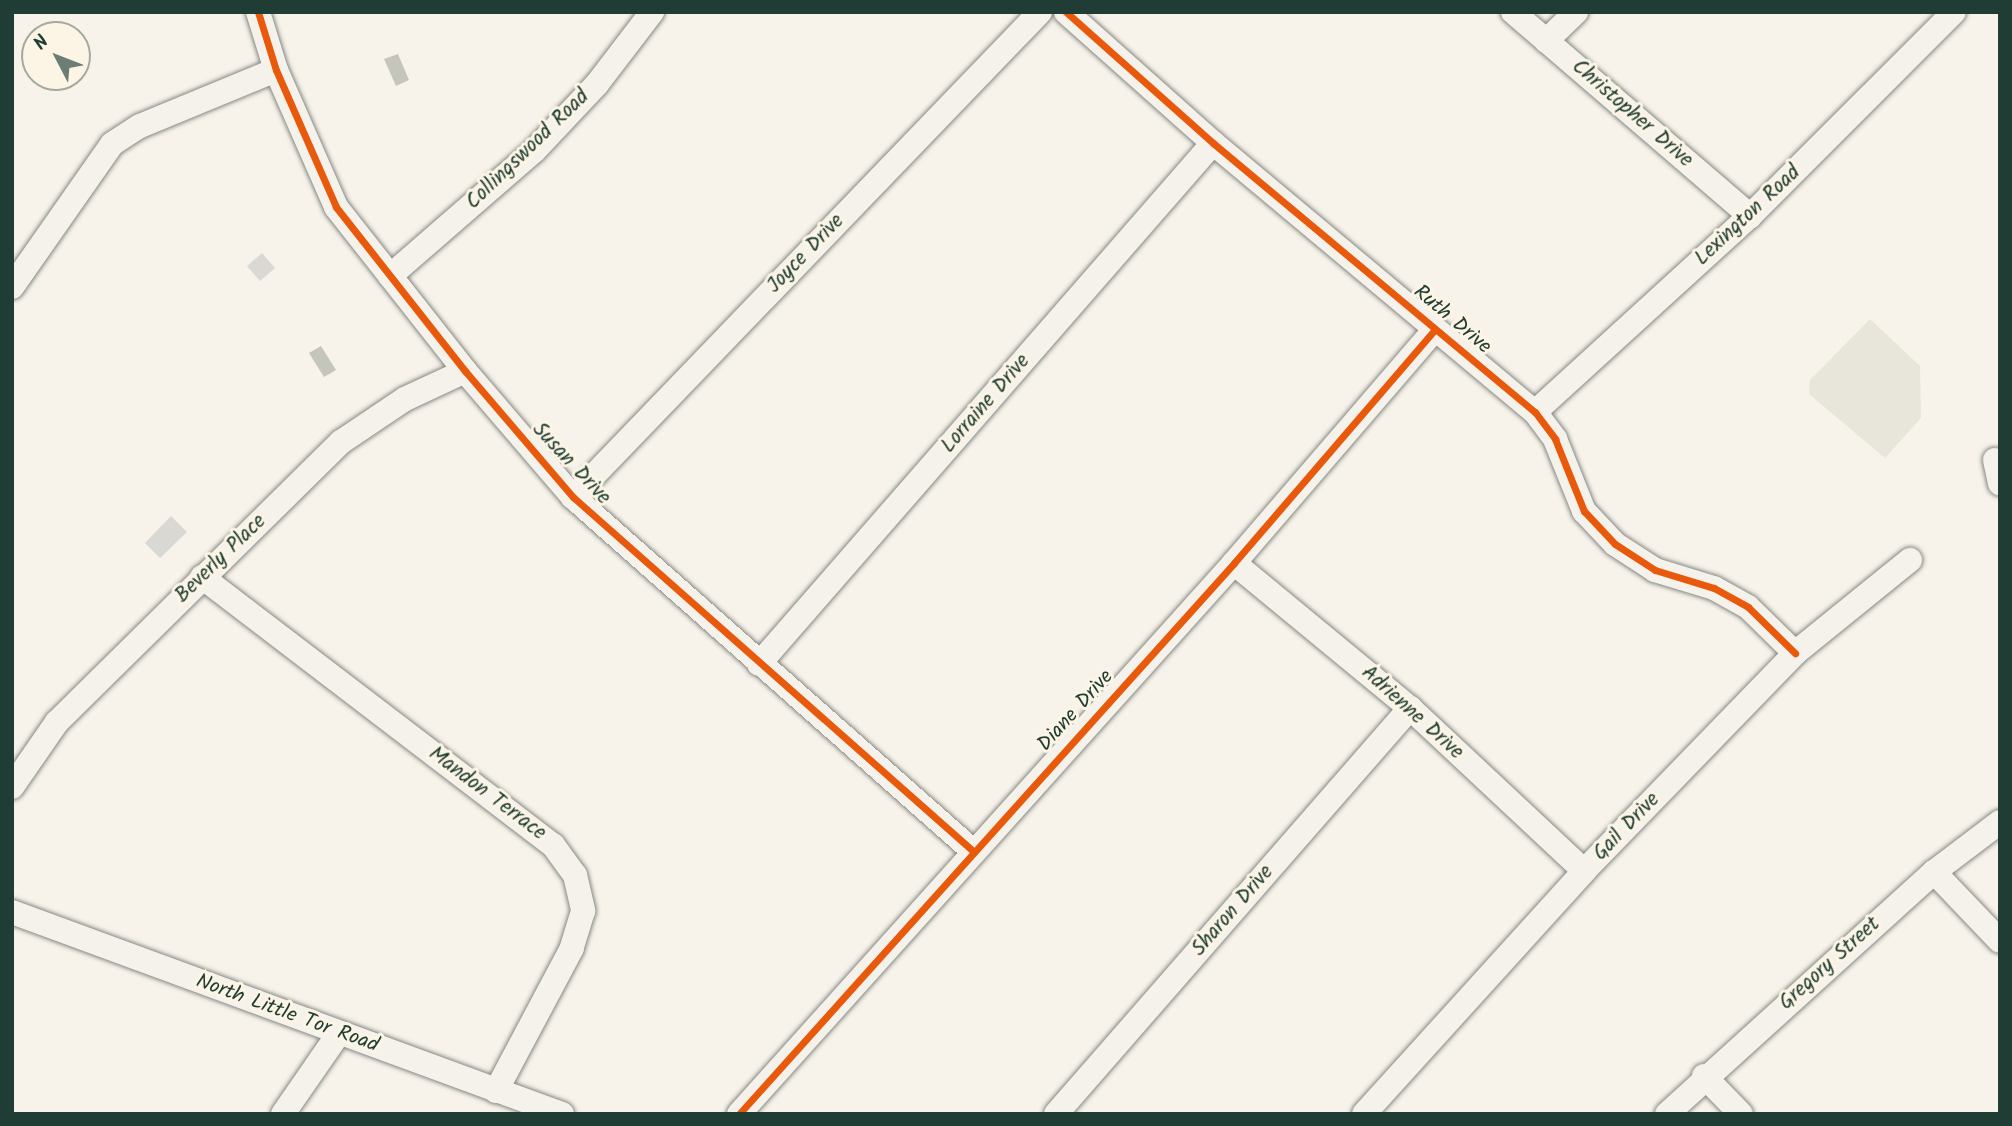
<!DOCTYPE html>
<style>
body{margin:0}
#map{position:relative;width:2012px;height:1126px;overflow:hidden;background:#f7f3ea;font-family:Kalam,sans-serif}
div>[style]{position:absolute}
.green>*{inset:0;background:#e8e5da}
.water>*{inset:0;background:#c4c6bb}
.building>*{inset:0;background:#dad8d2}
.roads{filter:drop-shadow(0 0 2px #868984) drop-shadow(0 0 2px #868984)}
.minor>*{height:24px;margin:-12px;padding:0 12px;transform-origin:12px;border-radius:12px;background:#f5f2ec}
.cycleway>*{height:7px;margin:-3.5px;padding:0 3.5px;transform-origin:3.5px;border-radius:3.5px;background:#e8590c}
span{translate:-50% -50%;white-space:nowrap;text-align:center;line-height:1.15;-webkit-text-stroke:6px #fcf5e5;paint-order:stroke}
.street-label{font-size:21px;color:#1f3d34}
.frame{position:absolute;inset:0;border:14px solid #1f3d34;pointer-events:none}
.north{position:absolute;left:21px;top:21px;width:70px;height:70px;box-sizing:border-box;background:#fcf5e5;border:2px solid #a4ab9e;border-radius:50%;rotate:312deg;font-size:19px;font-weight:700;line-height:28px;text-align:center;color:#1f3d34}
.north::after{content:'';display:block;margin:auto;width:24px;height:32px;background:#6b7d74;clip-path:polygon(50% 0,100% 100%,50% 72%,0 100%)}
</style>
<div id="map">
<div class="green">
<i style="clip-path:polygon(1870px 319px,1920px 366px,1921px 418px,1885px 458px,1809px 394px,1810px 380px)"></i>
</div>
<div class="water">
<i style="clip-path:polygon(398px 54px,409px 80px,396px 86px,384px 59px)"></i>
<i style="clip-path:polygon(321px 346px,336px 370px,324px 377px,309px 353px)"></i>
</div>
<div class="building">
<i style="clip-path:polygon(262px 253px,275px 268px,260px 281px,247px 266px)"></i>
<i style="clip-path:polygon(171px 516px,187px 532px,160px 558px,145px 543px)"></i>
</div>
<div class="roads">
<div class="minor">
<i style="left:258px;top:12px;width:61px;rotate:72.8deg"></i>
<i style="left:276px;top:70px;width:150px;rotate:66.3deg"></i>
<i style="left:336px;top:207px;width:209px;rotate:51.8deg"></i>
<i style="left:465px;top:371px;width:166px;rotate:49.4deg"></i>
<i style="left:573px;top:497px;width:534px;rotate:41.51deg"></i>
<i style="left:1066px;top:12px;width:197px;rotate:41.7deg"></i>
<i style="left:1213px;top:143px;width:420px;rotate:39.9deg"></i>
<i style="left:1535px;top:412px;width:34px;rotate:53deg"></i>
<i style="left:1555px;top:439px;width:78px;rotate:68.1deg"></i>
<i style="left:1584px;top:511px;width:45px;rotate:46.8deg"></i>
<i style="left:1615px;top:544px;width:48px;rotate:33deg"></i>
<i style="left:1655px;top:570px;width:62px;rotate:17deg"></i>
<i style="left:1714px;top:588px;width:39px;rotate:29deg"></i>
<i style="left:1748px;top:607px;width:66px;rotate:44.4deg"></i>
<i style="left:1513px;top:12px;width:313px;rotate:40.7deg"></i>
<i style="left:1546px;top:41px;width:42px;rotate:-44deg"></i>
<i style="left:390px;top:276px;width:191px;rotate:-41deg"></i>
<i style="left:534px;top:151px;width:92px;rotate:-46.8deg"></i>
<i style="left:597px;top:84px;width:91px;rotate:-52.6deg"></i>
<i style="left:12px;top:287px;width:174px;rotate:-55deg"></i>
<i style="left:112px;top:144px;width:33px;rotate:-33deg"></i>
<i style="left:140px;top:126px;width:147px;rotate:-22.4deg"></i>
<i style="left:1535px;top:412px;width:291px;rotate:-42.4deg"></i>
<i style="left:1750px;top:216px;width:288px;rotate:-45deg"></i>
<i style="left:1995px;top:460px;width:24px;rotate:78deg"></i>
<i style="left:573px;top:497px;width:673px;rotate:-46.08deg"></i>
<i style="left:1234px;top:563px;width:228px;rotate:39.5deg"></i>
<i style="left:1410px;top:708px;width:238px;rotate:43.1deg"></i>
<i style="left:202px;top:577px;width:442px;rotate:37.4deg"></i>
<i style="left:553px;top:845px;width:37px;rotate:54deg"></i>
<i style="left:575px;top:875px;width:37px;rotate:77deg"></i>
<i style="left:583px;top:911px;width:39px;rotate:107deg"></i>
<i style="left:572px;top:948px;width:162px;rotate:118deg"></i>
<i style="left:759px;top:664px;width:691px;rotate:-48.93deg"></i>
<i style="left:12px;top:787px;width:79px;rotate:-55.3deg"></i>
<i style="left:57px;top:722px;width:399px;rotate:-44.6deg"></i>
<i style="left:341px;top:442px;width:77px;rotate:-33.9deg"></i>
<i style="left:405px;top:399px;width:66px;rotate:-25deg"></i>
<i style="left:1934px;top:872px;width:95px;rotate:46.3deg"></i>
<i style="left:12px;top:912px;width:586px;rotate:20.17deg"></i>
<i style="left:1704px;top:1076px;width:53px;rotate:45.8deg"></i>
<i style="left:283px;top:1114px;width:98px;rotate:-55.3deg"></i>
<i style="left:739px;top:1114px;width:741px;rotate:-48.06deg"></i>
<i style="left:1234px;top:563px;width:308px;rotate:-49.3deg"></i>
<i style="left:1056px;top:1114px;width:539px;rotate:-48.91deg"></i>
<i style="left:1364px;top:1114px;width:328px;rotate:-47.8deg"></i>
<i style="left:1584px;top:871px;width:303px;rotate:-45.9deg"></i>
<i style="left:1795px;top:653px;width:148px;rotate:-39deg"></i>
<i style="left:1667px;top:1114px;width:360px;rotate:-42.2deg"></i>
<i style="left:1934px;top:872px;width:83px;rotate:-37.1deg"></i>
</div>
</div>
<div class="cycleway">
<i style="left:258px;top:12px;width:61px;rotate:72.8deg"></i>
<i style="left:276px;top:70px;width:150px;rotate:66.3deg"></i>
<i style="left:336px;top:207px;width:209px;rotate:51.8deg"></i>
<i style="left:465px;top:371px;width:166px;rotate:49.4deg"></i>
<i style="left:573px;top:497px;width:534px;rotate:41.51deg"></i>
<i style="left:1066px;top:12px;width:197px;rotate:41.7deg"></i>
<i style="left:1213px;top:143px;width:420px;rotate:39.9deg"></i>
<i style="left:1535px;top:412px;width:34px;rotate:53deg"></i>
<i style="left:1555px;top:439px;width:78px;rotate:68.1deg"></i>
<i style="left:1584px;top:511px;width:45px;rotate:46.8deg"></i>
<i style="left:1615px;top:544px;width:48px;rotate:33deg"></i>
<i style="left:1655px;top:570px;width:62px;rotate:17deg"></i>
<i style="left:1714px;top:588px;width:39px;rotate:29deg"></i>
<i style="left:1748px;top:607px;width:66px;rotate:44.4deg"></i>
<i style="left:739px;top:1114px;width:741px;rotate:-48.06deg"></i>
<i style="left:1234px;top:563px;width:308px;rotate:-49.3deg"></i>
</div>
<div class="street-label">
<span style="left:1632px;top:114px;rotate:41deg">Christopher Drive</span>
<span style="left:528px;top:150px;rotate:-44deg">Collingswood Road</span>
<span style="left:1748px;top:216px;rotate:-43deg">Lexington Road</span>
<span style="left:806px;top:254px;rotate:-46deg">Joyce Drive</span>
<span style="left:1452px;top:320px;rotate:40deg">Ruth Drive</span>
<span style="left:986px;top:404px;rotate:-49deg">Lorraine Drive</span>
<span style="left:571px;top:464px;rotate:47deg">Susan Drive</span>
<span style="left:221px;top:559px;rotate:-44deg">Beverly Place</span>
<span style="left:1076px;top:711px;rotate:-48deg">Diane Drive</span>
<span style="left:1412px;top:713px;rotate:42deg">Adrienne Drive</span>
<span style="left:487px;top:794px;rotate:37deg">Mandon Terrace</span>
<span style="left:1627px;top:827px;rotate:-46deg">Gail Drive</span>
<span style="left:1233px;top:911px;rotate:-49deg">Sharon Drive</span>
<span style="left:1830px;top:964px;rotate:-42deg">Gregory Street</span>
<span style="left:287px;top:1014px;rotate:20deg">North Little Tor Road</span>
</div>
<div class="frame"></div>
<div class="north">N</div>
</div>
